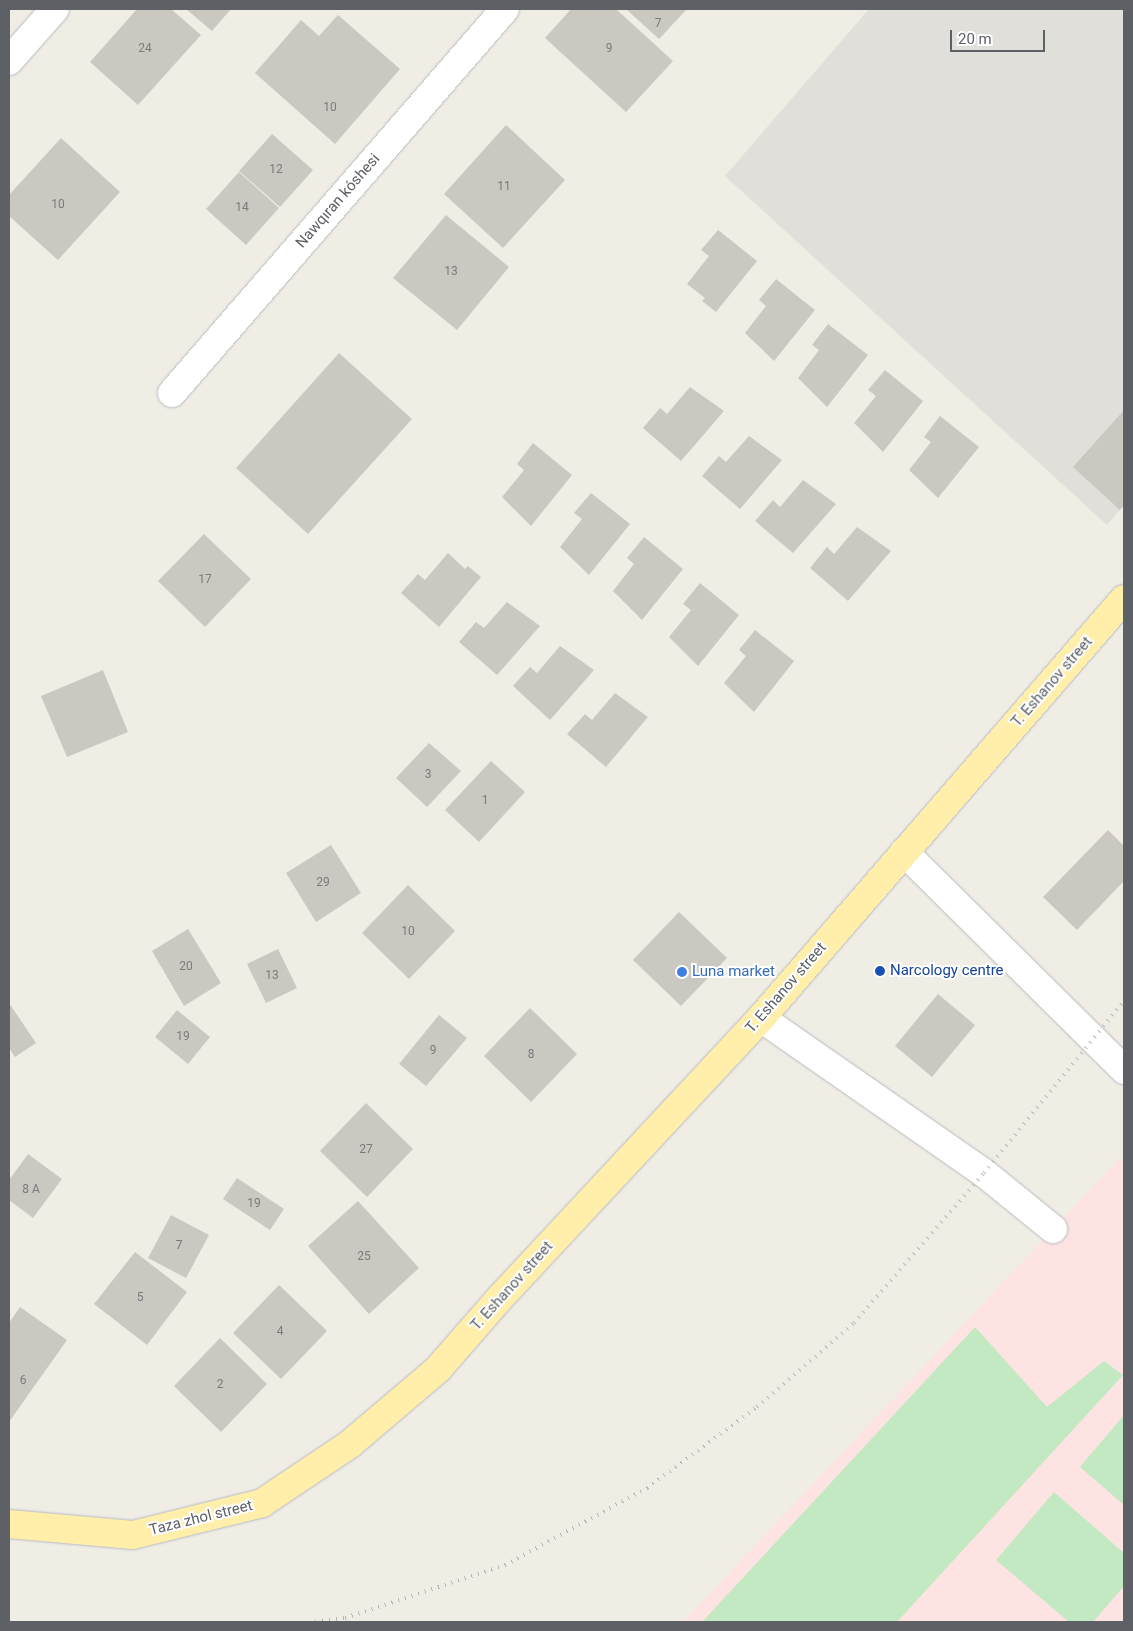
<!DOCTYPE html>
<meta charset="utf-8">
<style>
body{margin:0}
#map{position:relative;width:1133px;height:1631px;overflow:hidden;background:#f0ede5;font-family:Roboto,sans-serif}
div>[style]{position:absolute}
.industrial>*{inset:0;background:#e1dfda}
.medical>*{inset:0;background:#fde3e2}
.green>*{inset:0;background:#c2e9c1}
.building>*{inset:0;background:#cbc8c2}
.roads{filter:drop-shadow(0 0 1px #b8bbc0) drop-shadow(0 0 1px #b8bbc0)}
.minor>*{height:28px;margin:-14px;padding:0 14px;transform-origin:14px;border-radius:14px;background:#fff}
.major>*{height:28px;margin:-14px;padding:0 14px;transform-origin:14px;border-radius:14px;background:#ffefab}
.rail>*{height:4px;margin-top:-2px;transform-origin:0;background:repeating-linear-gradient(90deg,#b4b5b6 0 1px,transparent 0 7px)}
.dots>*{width:14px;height:14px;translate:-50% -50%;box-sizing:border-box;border:2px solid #fff;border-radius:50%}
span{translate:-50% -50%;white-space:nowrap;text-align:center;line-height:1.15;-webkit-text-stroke:4px #fff;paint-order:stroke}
.number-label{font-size:12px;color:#787b7d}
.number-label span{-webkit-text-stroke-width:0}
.street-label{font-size:15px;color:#5d6166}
.transit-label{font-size:15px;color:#164399}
.left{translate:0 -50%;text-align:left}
.shop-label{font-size:15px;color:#366cbe}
.frame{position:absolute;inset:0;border:10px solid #5d6166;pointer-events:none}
.scale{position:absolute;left:950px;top:30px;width:95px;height:22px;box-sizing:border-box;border:2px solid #5d6166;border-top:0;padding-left:6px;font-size:15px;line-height:18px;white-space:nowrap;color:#5d6166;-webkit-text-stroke:4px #fff;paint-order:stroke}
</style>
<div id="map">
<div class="industrial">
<i style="clip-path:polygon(869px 9px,1124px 9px,1124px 505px,1107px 525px,725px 176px)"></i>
</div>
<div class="medical">
<i style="clip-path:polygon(1120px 1158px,1124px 1162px,1124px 1622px,683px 1622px)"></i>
</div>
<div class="green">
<i style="clip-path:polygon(975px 1327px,1047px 1407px,1104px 1361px,1123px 1375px,897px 1622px,702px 1622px)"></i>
<i style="clip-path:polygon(1124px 1415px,1124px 1505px,1080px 1467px)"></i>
<i style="clip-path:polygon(1054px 1492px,1124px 1553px,1124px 1586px,1093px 1622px,1069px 1622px,996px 1560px)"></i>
</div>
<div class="building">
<i style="clip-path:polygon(137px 9px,171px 9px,201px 35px,138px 105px,90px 62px)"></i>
<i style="clip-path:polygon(186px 9px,231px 9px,212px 31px)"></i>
<i style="clip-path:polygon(571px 9px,616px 9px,673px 61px,626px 112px,545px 38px)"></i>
<i style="clip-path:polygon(626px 9px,687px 9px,659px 39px)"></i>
<i style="clip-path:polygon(338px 15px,400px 69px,335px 144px,255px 73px,301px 20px,319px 36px)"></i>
<i style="clip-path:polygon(506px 125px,565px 180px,503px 248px,444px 194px)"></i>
<i style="clip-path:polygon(272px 134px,313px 170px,280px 207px,239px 171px)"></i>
<i style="clip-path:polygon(61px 138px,120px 192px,58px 260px,9px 216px,9px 195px)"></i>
<i style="clip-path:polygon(239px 172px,279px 208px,246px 245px,206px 209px)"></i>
<i style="clip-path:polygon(446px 215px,509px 267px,457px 330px,393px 278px)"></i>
<i style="clip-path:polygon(718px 230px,757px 261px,716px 312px,702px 301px,705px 298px,687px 284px,709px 256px,701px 250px)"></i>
<i style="clip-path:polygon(776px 279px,815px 310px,774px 361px,745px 333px,766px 306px,759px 300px)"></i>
<i style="clip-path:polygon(828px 324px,868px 355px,827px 407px,798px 378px,819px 350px,812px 345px)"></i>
<i style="clip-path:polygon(339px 353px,412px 419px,308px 534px,236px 468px)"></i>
<i style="clip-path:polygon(885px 370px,923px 401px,883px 452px,854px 423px,876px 396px,868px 390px)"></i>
<i style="clip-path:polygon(690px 387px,724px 411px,681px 461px,643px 428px,660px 408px,667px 414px)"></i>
<i style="clip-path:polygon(1124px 410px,1124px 505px,1120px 510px,1073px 467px)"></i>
<i style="clip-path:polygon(940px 416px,979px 447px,938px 498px,909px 470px,931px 442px,924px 437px)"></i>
<i style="clip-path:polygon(749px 436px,782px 460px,740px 509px,702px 476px,719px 456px,726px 462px)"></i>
<i style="clip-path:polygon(533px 443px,572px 475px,531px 526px,502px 497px,524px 470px,517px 464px)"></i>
<i style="clip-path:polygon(803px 480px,836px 504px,793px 553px,755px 521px,773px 500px,780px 507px)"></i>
<i style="clip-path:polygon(591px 493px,630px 524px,589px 575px,560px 547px,582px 519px,574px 513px)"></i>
<i style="clip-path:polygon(857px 527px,891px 551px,848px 601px,810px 568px,827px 547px,834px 554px)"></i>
<i style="clip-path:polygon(204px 534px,251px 579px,205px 627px,158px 581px)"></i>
<i style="clip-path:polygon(644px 537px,683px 569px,642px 620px,613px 591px,634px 564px,627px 558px)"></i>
<i style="clip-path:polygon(448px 553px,465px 569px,468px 566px,481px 577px,439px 627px,401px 593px,418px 574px,425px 580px)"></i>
<i style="clip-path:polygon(700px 583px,739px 615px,698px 666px,669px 637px,691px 610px,683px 604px)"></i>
<i style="clip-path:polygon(507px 602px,540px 626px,497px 675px,459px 642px,476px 622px,484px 628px)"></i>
<i style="clip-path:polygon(755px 630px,794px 661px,754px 712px,724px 683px,746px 656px,739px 650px)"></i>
<i style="clip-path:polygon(560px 646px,594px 670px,550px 720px,513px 686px,530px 667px,537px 673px)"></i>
<i style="clip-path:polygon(103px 670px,128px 732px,67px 757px,41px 696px)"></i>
<i style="clip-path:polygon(615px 693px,648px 717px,606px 767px,567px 734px,585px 714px,592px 720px)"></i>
<i style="clip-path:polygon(429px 743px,461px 771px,427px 807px,396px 778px)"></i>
<i style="clip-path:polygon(491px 761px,525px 792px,479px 842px,445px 810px)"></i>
<i style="clip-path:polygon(1108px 830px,1124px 846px,1124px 881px,1077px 930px,1043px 897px)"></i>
<i style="clip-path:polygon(331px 845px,361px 893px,316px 922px,286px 873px)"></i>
<i style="clip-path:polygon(408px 885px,455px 931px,409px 979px,362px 933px)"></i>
<i style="clip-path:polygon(679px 912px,727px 958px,681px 1006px,633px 960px)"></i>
<i style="clip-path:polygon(188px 929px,221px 983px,184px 1006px,152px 951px)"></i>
<i style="clip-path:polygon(278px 949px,297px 988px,266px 1003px,247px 964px)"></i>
<i style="clip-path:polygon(938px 994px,975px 1025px,932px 1077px,895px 1046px)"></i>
<i style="clip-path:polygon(9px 1003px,36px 1043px,15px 1057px,9px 1048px)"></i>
<i style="clip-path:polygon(530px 1008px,577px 1054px,531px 1102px,484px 1056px)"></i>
<i style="clip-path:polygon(177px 1010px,210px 1037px,188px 1064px,155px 1037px)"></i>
<i style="clip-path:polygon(439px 1015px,467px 1038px,426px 1086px,399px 1064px)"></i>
<i style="clip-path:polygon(366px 1103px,413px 1149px,367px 1197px,320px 1151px)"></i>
<i style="clip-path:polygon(28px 1154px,62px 1179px,33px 1218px,9px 1200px,9px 1180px)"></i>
<i style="clip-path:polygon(237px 1178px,284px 1209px,270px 1230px,223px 1199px)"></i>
<i style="clip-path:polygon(358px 1201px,419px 1268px,369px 1314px,308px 1246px)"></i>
<i style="clip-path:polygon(171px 1215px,209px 1235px,186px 1278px,148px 1258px)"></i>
<i style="clip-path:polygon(135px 1252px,187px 1292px,147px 1345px,94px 1304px)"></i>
<i style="clip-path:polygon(279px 1285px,327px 1331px,281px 1379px,233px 1333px)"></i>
<i style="clip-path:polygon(20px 1307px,67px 1340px,9px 1422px,9px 1323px)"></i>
<i style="clip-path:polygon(220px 1338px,267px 1384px,221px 1432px,174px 1386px)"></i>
</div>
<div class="roads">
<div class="minor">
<i style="left:9px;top:61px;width:69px;rotate:-48.5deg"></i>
<i style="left:172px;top:393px;width:508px;rotate:-49.07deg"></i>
<i style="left:904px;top:852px;width:310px;rotate:44.7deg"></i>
<i style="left:761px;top:1018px;width:272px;rotate:34.8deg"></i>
<i style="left:984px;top:1173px;width:89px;rotate:39.1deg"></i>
</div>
<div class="major">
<i style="left:9px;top:1524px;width:124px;rotate:5.1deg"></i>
<i style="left:133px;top:1535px;width:133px;rotate:-13.9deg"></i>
<i style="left:262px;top:1503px;width:106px;rotate:-33.8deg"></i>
<i style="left:350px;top:1444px;width:116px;rotate:-40.4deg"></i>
<i style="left:438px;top:1369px;width:93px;rotate:-48.9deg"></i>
<i style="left:499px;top:1299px;width:384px;rotate:-47deg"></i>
<i style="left:761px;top:1018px;width:554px;rotate:-49.1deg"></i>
</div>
</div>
<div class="rail">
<i style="left:315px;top:1622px;width:30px;rotate:-8deg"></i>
<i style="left:345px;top:1618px;width:169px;rotate:-18.3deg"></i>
<i style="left:505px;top:1565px;width:162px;rotate:-28.5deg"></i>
<i style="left:647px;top:1488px;width:137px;rotate:-36.4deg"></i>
<i style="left:757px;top:1407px;width:128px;rotate:-40.9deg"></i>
<i style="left:854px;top:1323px;width:198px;rotate:-49.1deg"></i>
<i style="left:984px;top:1173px;width:222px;rotate:-50.9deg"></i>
</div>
<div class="dots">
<i style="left:880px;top:971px;background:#1a4fb4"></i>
<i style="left:682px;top:972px;background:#3f7fe0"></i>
</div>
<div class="number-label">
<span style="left:658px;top:24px">7</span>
<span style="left:145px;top:49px">24</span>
<span style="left:609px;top:49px">9</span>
<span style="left:330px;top:108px">10</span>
<span style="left:276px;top:170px">12</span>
<span style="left:504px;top:187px">11</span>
<span style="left:58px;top:205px">10</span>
<span style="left:242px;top:208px">14</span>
<span style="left:451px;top:272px">13</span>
<span style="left:205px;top:580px">17</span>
<span style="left:428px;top:775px">3</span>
<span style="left:485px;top:801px">1</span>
<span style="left:323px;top:883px">29</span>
<span style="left:408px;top:932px">10</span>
<span style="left:186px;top:967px">20</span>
<span style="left:272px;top:976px">13</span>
<span style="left:183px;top:1037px">19</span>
<span style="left:433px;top:1051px">9</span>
<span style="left:531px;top:1055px">8</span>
<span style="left:366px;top:1150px">27</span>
<span style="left:31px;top:1190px">8 А</span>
<span style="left:254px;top:1204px">19</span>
<span style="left:179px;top:1246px">7</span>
<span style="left:364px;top:1257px">25</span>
<span style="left:140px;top:1298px">5</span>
<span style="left:280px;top:1332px">4</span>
<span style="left:23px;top:1381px">6</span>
<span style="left:220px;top:1385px">2</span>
</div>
<div class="street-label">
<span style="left:338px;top:201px;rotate:-49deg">Nawqıran kóshesi</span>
<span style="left:1052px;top:682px;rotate:-49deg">T. Eshanov street</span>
<span style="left:786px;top:988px;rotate:-49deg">T. Eshanov street</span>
<span style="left:512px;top:1286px;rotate:-48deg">T. Eshanov street</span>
<span style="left:201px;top:1518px;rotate:-14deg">Taza zhol street</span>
</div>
<div class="transit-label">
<span class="left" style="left:890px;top:971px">Narcology centre</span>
</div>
<div class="shop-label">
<span class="left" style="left:692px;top:972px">Luna market</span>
</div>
<div class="frame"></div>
<div class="scale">20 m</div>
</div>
